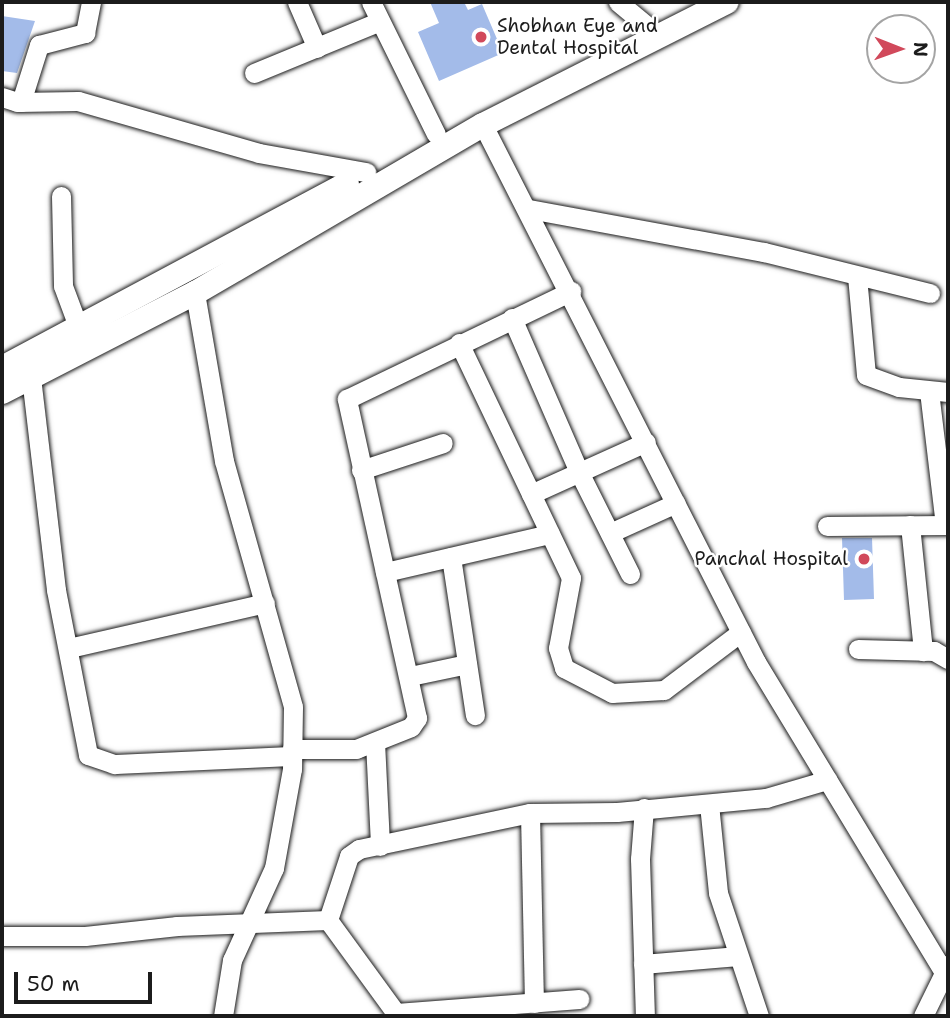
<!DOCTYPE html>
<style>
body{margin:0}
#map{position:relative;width:950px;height:1018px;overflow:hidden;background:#fff;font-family:"Shantell Sans",sans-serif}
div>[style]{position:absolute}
.building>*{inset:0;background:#a3bbe9}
.roads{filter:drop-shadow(0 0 2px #1c1c1c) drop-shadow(0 0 2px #1c1c1c)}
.minor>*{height:19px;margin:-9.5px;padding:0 9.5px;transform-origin:9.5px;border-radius:9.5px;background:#fff}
.major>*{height:24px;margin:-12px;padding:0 12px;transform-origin:12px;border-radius:12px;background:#fff}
.dots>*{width:19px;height:19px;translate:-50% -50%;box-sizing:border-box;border:4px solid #fff;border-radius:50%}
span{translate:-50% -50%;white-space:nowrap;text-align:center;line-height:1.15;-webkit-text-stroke:5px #fff;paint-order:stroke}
.poi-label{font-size:19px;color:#1c1c1c}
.left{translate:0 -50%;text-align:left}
.right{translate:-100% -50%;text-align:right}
.frame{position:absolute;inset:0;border:4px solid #1c1c1c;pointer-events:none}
.north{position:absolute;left:866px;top:14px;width:70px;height:70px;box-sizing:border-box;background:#fff;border:2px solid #a4a4a4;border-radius:50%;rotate:91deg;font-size:19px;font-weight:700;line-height:28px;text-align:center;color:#1c1c1c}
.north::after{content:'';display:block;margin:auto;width:24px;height:32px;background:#d1495b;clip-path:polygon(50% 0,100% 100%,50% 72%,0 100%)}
.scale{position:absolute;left:14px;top:972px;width:138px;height:32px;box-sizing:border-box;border:4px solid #1c1c1c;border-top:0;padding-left:9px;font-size:21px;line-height:24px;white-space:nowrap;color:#1c1c1c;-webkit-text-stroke:5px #fff;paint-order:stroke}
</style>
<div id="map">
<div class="building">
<i style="clip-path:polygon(430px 2px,464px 2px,468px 10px,482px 4px,503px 53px,439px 81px,418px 32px,439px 23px)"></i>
<i style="clip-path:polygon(2px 16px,35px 21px,17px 73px,2px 71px)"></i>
<i style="clip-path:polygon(842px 538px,872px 538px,874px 599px,844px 600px)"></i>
</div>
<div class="roads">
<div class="minor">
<i style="left:297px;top:2px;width:50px;rotate:66.5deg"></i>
<i style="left:371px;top:2px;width:147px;rotate:63.8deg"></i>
<i style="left:618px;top:2px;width:53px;rotate:39.7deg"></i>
<i style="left:254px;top:73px;width:134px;rotate:-22.4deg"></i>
<i style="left:2px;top:97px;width:16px;rotate:18deg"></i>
<i style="left:17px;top:102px;width:61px;rotate:-0.9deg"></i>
<i style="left:78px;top:101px;width:188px;rotate:16deg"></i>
<i style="left:259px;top:153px;width:109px;rotate:10.1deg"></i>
<i style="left:21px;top:102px;width:60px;rotate:-72.5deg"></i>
<i style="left:39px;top:45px;width:48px;rotate:-14.6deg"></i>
<i style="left:85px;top:33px;width:32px;rotate:-79deg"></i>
<i style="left:483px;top:125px;width:602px;rotate:63.05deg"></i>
<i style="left:756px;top:662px;width:371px;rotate:58.8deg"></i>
<i style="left:61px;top:196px;width:90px;rotate:88.7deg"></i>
<i style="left:63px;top:286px;width:46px;rotate:69.6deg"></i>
<i style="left:529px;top:209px;width:239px;rotate:10.4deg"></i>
<i style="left:764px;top:252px;width:171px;rotate:13.9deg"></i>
<i style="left:857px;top:276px;width:99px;rotate:84.8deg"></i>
<i style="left:866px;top:375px;width:35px;rotate:20deg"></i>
<i style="left:899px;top:387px;width:49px;rotate:5.8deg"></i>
<i style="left:195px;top:293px;width:170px;rotate:80.2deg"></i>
<i style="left:224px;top:461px;width:255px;rotate:74.3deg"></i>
<i style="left:293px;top:707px;width:62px;rotate:90.9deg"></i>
<i style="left:292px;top:769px;width:101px;rotate:100.3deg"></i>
<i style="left:274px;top:868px;width:101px;rotate:114.5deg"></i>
<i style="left:232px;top:960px;width:57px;rotate:99.1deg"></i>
<i style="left:512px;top:318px;width:168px;rotate:66.5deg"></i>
<i style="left:579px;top:472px;width:114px;rotate:63.4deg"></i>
<i style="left:459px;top:343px;width:260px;rotate:64.5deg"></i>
<i style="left:571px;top:578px;width:71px;rotate:100.5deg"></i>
<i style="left:558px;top:648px;width:21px;rotate:73deg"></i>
<i style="left:564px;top:668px;width:54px;rotate:27.5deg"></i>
<i style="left:612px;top:693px;width:52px;rotate:-3.3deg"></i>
<i style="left:664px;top:690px;width:96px;rotate:-37deg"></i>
<i style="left:31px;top:377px;width:214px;rotate:83.3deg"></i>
<i style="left:56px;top:590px;width:168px;rotate:79deg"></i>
<i style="left:88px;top:755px;width:28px;rotate:19deg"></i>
<i style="left:114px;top:764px;width:178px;rotate:-2.6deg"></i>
<i style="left:929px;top:391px;width:135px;rotate:83.2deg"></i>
<i style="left:361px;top:470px;width:86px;rotate:-18.2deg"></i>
<i style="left:531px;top:494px;width:126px;rotate:-24.3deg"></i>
<i style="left:910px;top:525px;width:127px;rotate:84.1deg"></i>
<i style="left:827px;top:526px;width:121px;rotate:-0.5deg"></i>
<i style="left:610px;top:533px;width:72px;rotate:-24.4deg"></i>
<i style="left:451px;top:557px;width:160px;rotate:81.4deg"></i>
<i style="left:385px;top:572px;width:169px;rotate:-13deg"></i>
<i style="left:69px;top:648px;width:201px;rotate:-12.9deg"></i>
<i style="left:858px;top:649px;width:76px;rotate:1.5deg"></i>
<i style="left:934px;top:651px;width:16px;rotate:30deg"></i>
<i style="left:410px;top:676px;width:58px;rotate:-11.9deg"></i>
<i style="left:375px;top:742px;width:104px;rotate:87.2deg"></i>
<i style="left:292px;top:749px;width:64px"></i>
<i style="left:356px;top:749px;width:59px;rotate:-21.8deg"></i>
<i style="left:411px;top:727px;width:11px;rotate:-56deg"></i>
<i style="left:417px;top:718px;width:327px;rotate:-102.4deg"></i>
<i style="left:347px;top:399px;width:249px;rotate:-25.7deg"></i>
<i style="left:709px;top:804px;width:89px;rotate:84.2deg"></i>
<i style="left:718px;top:893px;width:130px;rotate:71.6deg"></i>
<i style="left:644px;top:808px;width:51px;rotate:94.5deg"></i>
<i style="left:640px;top:859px;width:157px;rotate:88.2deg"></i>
<i style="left:530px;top:813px;width:190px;rotate:88.8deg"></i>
<i style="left:328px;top:920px;width:67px;rotate:-71.8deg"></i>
<i style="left:349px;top:856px;width:12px;rotate:-35deg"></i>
<i style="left:359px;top:849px;width:175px;rotate:-11.9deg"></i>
<i style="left:530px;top:813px;width:87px;rotate:-0.7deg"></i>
<i style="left:617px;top:812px;width:150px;rotate:-5.4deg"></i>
<i style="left:766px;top:798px;width:64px;rotate:-16.4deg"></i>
<i style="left:2px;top:936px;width:83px"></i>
<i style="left:85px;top:936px;width:93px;rotate:-6.2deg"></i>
<i style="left:177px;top:926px;width:151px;rotate:-2.3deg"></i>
<i style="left:328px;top:920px;width:119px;rotate:53.9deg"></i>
<i style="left:643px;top:964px;width:95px;rotate:-4.8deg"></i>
<i style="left:396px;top:1013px;width:184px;rotate:-4.4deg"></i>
<i style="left:923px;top:1016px;width:57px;rotate:-63.9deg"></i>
</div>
<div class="major">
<i style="left:2px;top:368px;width:391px;rotate:-28.1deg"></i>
<i style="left:2px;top:392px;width:217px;rotate:-27.2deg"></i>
<i style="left:195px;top:293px;width:333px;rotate:-30.3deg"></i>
<i style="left:483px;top:125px;width:273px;rotate:-26.8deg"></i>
</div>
</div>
<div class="dots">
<i style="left:481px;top:37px;background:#d1495b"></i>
<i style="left:864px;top:559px;background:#d1495b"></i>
</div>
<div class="poi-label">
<span class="left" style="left:497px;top:37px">Shobhan Eye and<br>Dental Hospital</span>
<span class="right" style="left:848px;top:559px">Panchal Hospital</span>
</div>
<div class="frame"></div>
<div class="north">N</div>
<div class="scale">50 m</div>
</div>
